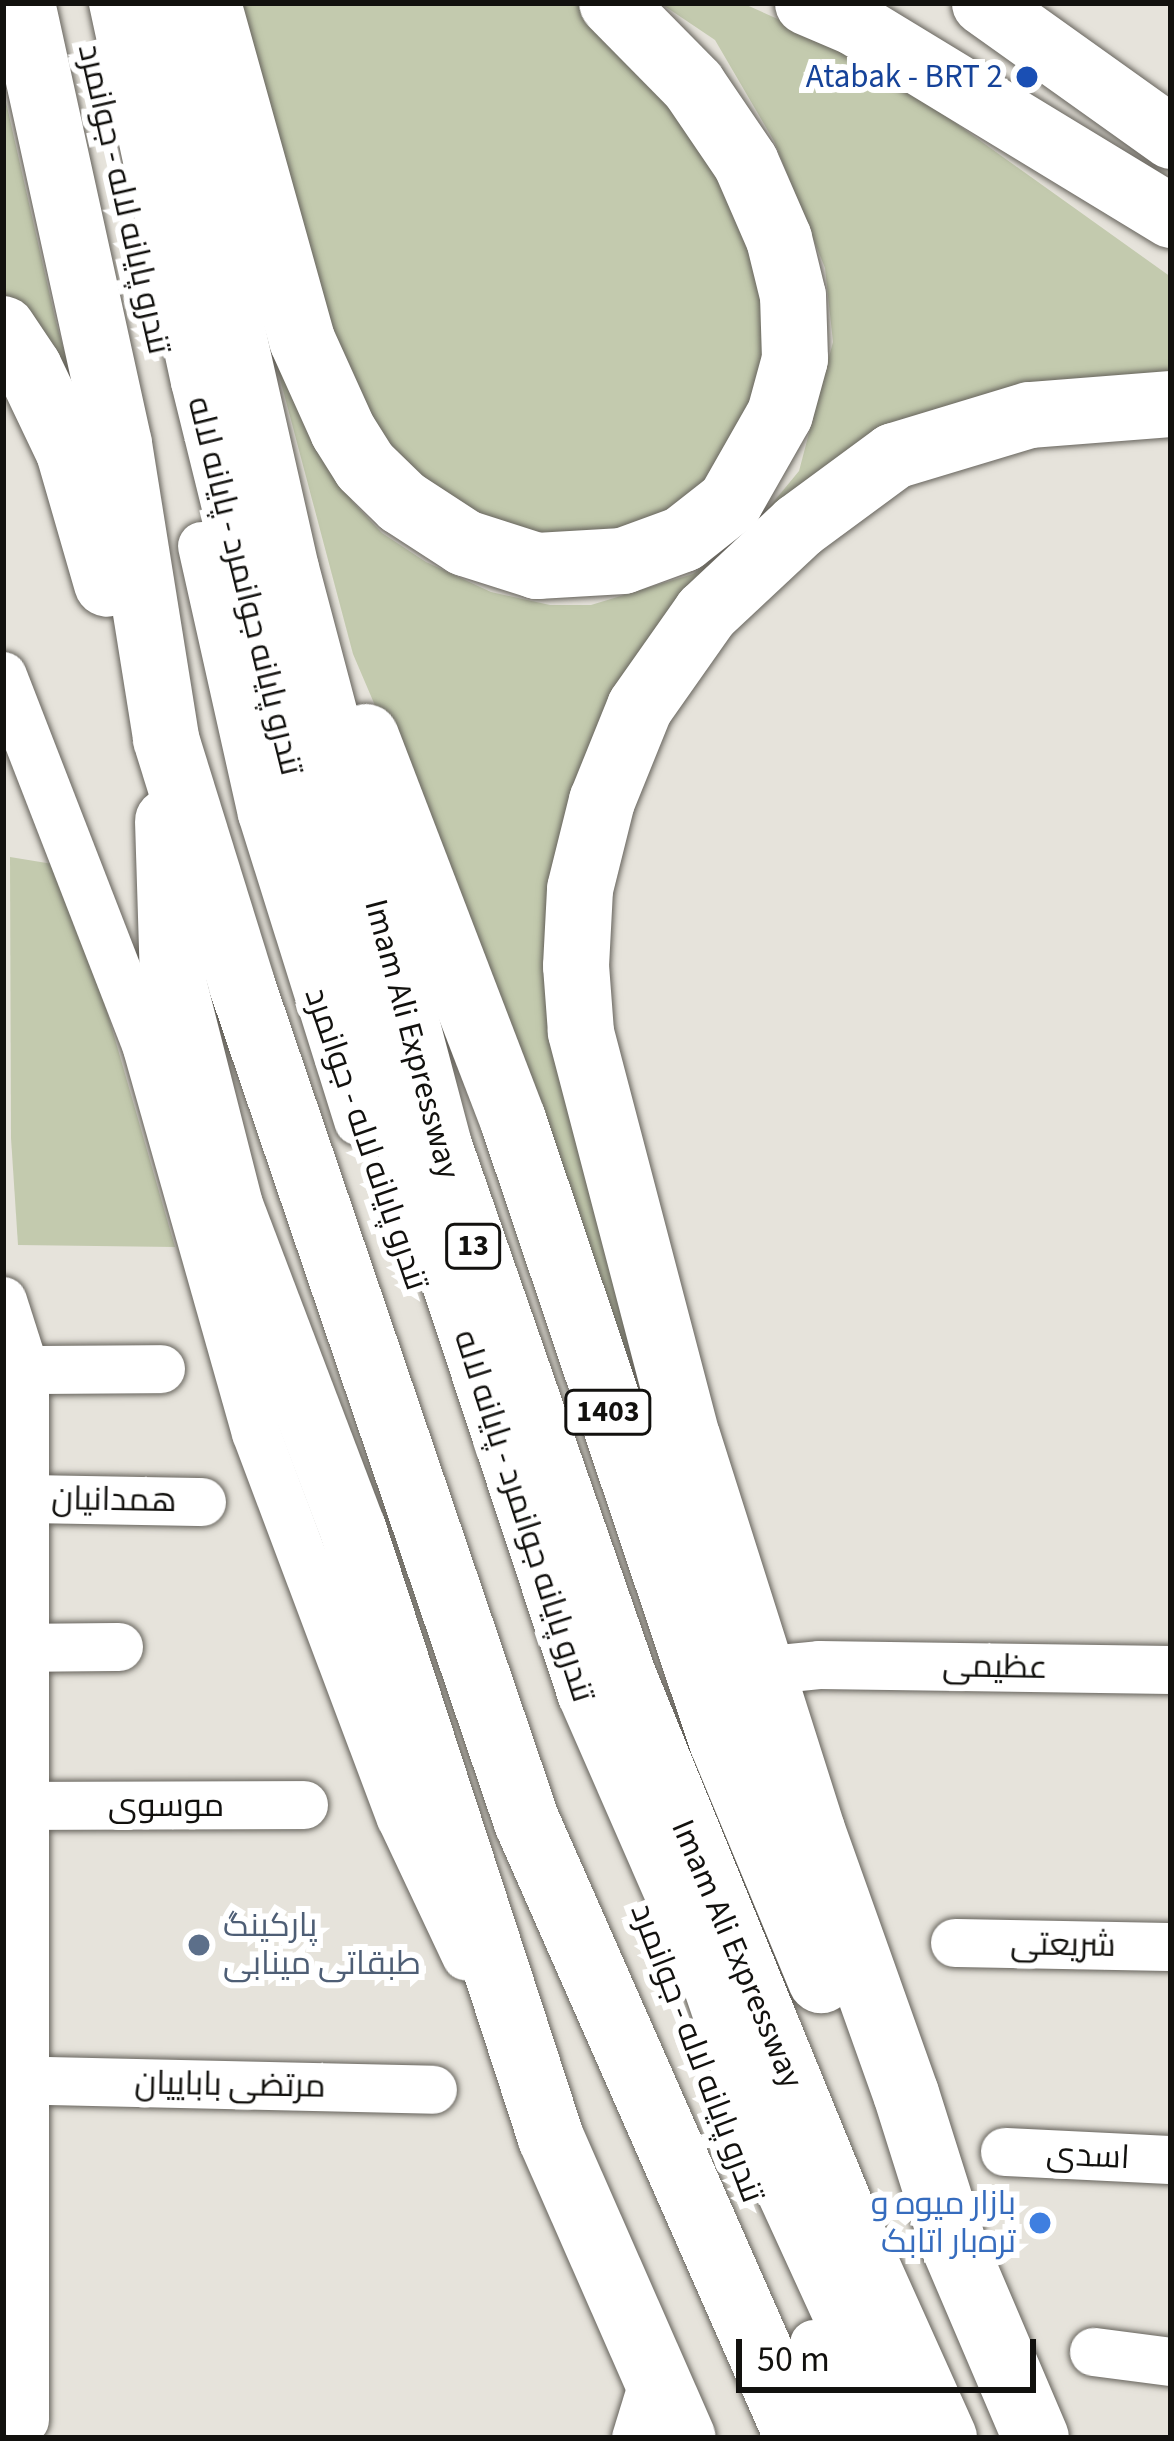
<!DOCTYPE html>
<meta charset="utf-8">
<style>
body{margin:0}
#map{position:relative;width:1174px;height:2441px;overflow:hidden;background:#e6e3db;font-family:"Source Sans 3",Cairo,sans-serif}
div>[style]{position:absolute}
.green>*{inset:0;background:#c3caae}
.roads{filter:drop-shadow(0 0 3px #65625b) drop-shadow(0 0 3px #65625b)}
.minor>*{height:48px;margin:-24px;padding:0 24px;transform-origin:24px;border-radius:24px;background:#fff}
.major>*{height:63px;margin:-31.5px;padding:0 31.5px;transform-origin:31.5px;border-radius:31.5px;background:#fff}
.highway>*{height:66px;margin:-33px;padding:0 33px;transform-origin:33px;border-radius:33px;background:#fff}
.dots>*{width:33px;height:33px;translate:-50% -50%;box-sizing:border-box;border:6px solid #fff;border-radius:50%}
span{translate:-50% -50%;white-space:nowrap;text-align:center;line-height:1.15;-webkit-text-stroke:12px #fff;paint-order:stroke}
.shield-label span{padding:3px 9px;background:#fff;border:3px solid;border-radius:9px;-webkit-text-stroke-width:0}
.shield-label{font-size:30px;color:#12110e;font-weight:700}
.transit-label{font-size:33px;color:#164399}
.right{translate:-100% -50%;text-align:right}
.street-label{font-size:33px;color:#12110e}
.service-label{font-size:33px;color:#4e5e75}
.left{translate:0 -50%;text-align:left}
.shop-label{font-size:33px;color:#366cbe}
.frame{position:absolute;inset:0;border:6px solid #12110e;pointer-events:none}
.scale{position:absolute;left:736px;top:2339px;width:300px;height:54px;box-sizing:border-box;border:6px solid #12110e;border-top:0;padding-left:15px;font-size:36px;line-height:42px;white-space:nowrap;color:#12110e;-webkit-text-stroke:9px #fff;paint-order:stroke}
</style>
<div id="map">
<div class="green">
<i style="clip-path:polygon(224px 3px,582px 3px,699px 116px,778px 289px,750px 445px,660px 521px,578px 544px,445px 509px,353px 408px)"></i>
<i style="clip-path:polygon(660px 3px,742px 3px,863px 57px,1171px 277px,1171px 383px,800px 505px,561px 888px,757px 1717px,435px 846px,353px 654px,226px 175px,291px 370px,352px 501px,382px 533px,426px 562px,491px 592px,550px 605px,591px 605px,693px 574px,748px 533px,799px 471px,833px 342px,825px 268px,774px 141px,715px 40px)"></i>
<i style="clip-path:polygon(3px 89px,56px 322px,73px 383px,3px 301px)"></i>
<i style="clip-path:polygon(10px 857px,65px 866px,175px 1247px,18px 1245px,11px 1138px)"></i>
</div>
<div class="roads">
<div class="minor">
<i style="left:113px;top:3px;width:388px;rotate:77.8deg"></i>
<i style="left:195px;top:382px;width:583px;rotate:76.11deg"></i>
<i style="left:335px;top:948px;width:788px;rotate:71.73deg"></i>
<i style="left:582px;top:1696px;width:300px;rotate:66.4deg"></i>
<i style="left:702px;top:1971px;width:207px;rotate:71.1deg"></i>
<i style="left:769px;top:2167px;width:298px;rotate:65.4deg"></i>
<i style="left:202px;top:546px;width:275px;rotate:77.4deg"></i>
<i style="left:262px;top:814px;width:322px;rotate:72.6deg"></i>
<i style="left:3px;top:676px;width:399px;rotate:68.8deg"></i>
<i style="left:147px;top:1048px;width:400px;rotate:74.2deg"></i>
<i style="left:256px;top:1433px;width:411px;rotate:69.4deg"></i>
<i style="left:401px;top:1818px;width:153px;rotate:64.8deg"></i>
<i style="left:3px;top:1301px;width:72px;rotate:72.3deg"></i>
<i style="left:25px;top:1370px;width:1050px;rotate:90deg"></i>
<i style="left:25px;top:1370px;width:136px;rotate:-0.4deg"></i>
<i style="left:25px;top:1499px;width:177px;rotate:1deg"></i>
<i style="left:3px;top:1648px;width:116px;rotate:-0.5deg"></i>
<i style="left:760px;top:1671px;width:59px;rotate:-5.8deg"></i>
<i style="left:819px;top:1665px;width:352px;rotate:0.8deg"></i>
<i style="left:27px;top:1806px;width:277px;rotate:-0.2deg"></i>
<i style="left:955px;top:1943px;width:216px;rotate:1.1deg"></i>
<i style="left:3px;top:2080px;width:430px;rotate:1.3deg"></i>
<i style="left:1005px;top:2152px;width:166px;rotate:2.8deg"></i>
<i style="left:814px;top:2344px;width:103px;rotate:66.4deg"></i>
<i style="left:1094px;top:2352px;width:78px;rotate:7.4deg"></i>
<i style="left:636px;top:2438px;width:68px;rotate:-72.9deg"></i>
</div>
<div class="major">
<i style="left:806px;top:3px;width:53px;rotate:23.2deg"></i>
<i style="left:855px;top:24px;width:370px;rotate:31.3deg"></i>
<i style="left:983px;top:3px;width:231px;rotate:35.5deg"></i>
</div>
<div class="highway">
<i style="left:22px;top:3px;width:452px;rotate:77.6deg"></i>
<i style="left:119px;top:444px;width:299px;rotate:80.9deg"></i>
<i style="left:166px;top:739px;width:257px;rotate:72.8deg"></i>
<i style="left:242px;top:985px;width:884px;rotate:71.2deg"></i>
<i style="left:527px;top:1822px;width:673px;rotate:66.25deg"></i>
<i style="left:158px;top:3px;width:580px;rotate:77.26deg"></i>
<i style="left:286px;top:569px;width:597px;rotate:75.15deg"></i>
<i style="left:439px;top:1146px;width:563px;rotate:70.83deg"></i>
<i style="left:624px;top:1678px;width:576px;rotate:67.76deg"></i>
<i style="left:842px;top:2211px;width:249px;rotate:65.8deg"></i>
<i style="left:208px;top:3px;width:350px;rotate:74.4deg"></i>
<i style="left:302px;top:340px;width:100px;rotate:65.7deg"></i>
<i style="left:343px;top:431px;width:41px;rotate:57.8deg"></i>
<i style="left:365px;top:466px;width:52px;rotate:44.2deg"></i>
<i style="left:402px;top:502px;width:75px;rotate:33.1deg"></i>
<i style="left:465px;top:543px;width:76px;rotate:17.7deg"></i>
<i style="left:537px;top:566px;width:86px;rotate:-3.3deg"></i>
<i style="left:623px;top:561px;width:64px;rotate:-20.1deg"></i>
<i style="left:683px;top:539px;width:60px;rotate:-38.2deg"></i>
<i style="left:730px;top:502px;width:101px;rotate:-60.4deg"></i>
<i style="left:780px;top:414px;width:57px;rotate:-74.7deg"></i>
<i style="left:795px;top:359px;width:63px;rotate:-91.8deg"></i>
<i style="left:793px;top:296px;width:59px;rotate:-103.8deg"></i>
<i style="left:779px;top:239px;width:83px;rotate:-113.5deg"></i>
<i style="left:746px;top:163px;width:94px;rotate:-124.2deg"></i>
<i style="left:693px;top:85px;width:115px;rotate:-134.6deg"></i>
<i style="left:3px;top:329px;width:47px;rotate:56.3deg"></i>
<i style="left:29px;top:368px;width:93px;rotate:64.5deg"></i>
<i style="left:69px;top:452px;width:137px;rotate:73.9deg"></i>
<i style="left:366px;top:737px;width:410px;rotate:69deg"></i>
<i style="left:513px;top:1120px;width:655px;rotate:71.4deg"></i>
<i style="left:722px;top:1741px;width:259px;rotate:67.5deg"></i>
<i style="left:168px;top:821px;width:161px;rotate:88.2deg"></i>
<i style="left:173px;top:982px;width:231px;rotate:75.7deg"></i>
<i style="left:230px;top:1206px;width:346px;rotate:69.2deg"></i>
<i style="left:353px;top:1529px;width:640px;rotate:71.99deg"></i>
<i style="left:551px;top:2138px;width:328px;rotate:66.3deg"></i>
<i style="left:1036px;top:2438px;width:209px;rotate:-113.1deg"></i>
<i style="left:954px;top:2246px;width:159px;rotate:-107.5deg"></i>
<i style="left:906px;top:2094px;width:280px;rotate:-109.6deg"></i>
<i style="left:812px;top:1830px;width:412px;rotate:-107.6deg"></i>
<i style="left:687px;top:1437px;width:419px;rotate:-104.7deg"></i>
<i style="left:581px;top:1032px;width:66px;rotate:-94.3deg"></i>
<i style="left:576px;top:966px;width:77px;rotate:-87deg"></i>
<i style="left:580px;top:889px;width:91px;rotate:-76deg"></i>
<i style="left:602px;top:801px;width:101px;rotate:-68deg"></i>
<i style="left:640px;top:707px;width:115px;rotate:-54.9deg"></i>
<i style="left:706px;top:613px;width:127px;rotate:-43.1deg"></i>
<i style="left:799px;top:526px;width:118px;rotate:-36.4deg"></i>
<i style="left:894px;top:456px;width:142px;rotate:-16.8deg"></i>
<i style="left:1030px;top:415px;width:141px;rotate:-4.5deg"></i>
</div>
</div>
<div class="dots">
<i style="left:1027px;top:77px;background:#1a4fb4"></i>
<i style="left:199px;top:1945px;background:#5c6f8a"></i>
<i style="left:1040px;top:2223px;background:#3f7fe0"></i>
</div>
<div class="shield-label">
<span style="left:473px;top:1246px">13</span>
<span style="left:608px;top:1412px">1403</span>
</div>
<div class="transit-label">
<span class="right" style="left:1003px;top:77px">Atabak - BRT 2</span>
</div>
<div class="street-label">
<span style="left:124px;top:199px;rotate:77deg">تندرو پایانه لاله - جوانمرد</span>
<span style="left:245px;top:586px;rotate:76deg">تندرو پایانه جوانمرد - پایانه لاله</span>
<span style="left:412px;top:1039px;rotate:75deg">Imam Ali Expressway</span>
<span style="left:366px;top:1139px;rotate:71deg">تندرو پایانه لاله - جوانمرد</span>
<span style="left:114px;top:1500px;rotate:1deg">همدانیان</span>
<span style="left:524px;top:1516px;rotate:72deg">تندرو پایانه جوانمرد - پایانه لاله</span>
<span style="left:995px;top:1667px;rotate:1deg">عظیمی</span>
<span style="left:166px;top:1806px">موسوی</span>
<span style="left:1063px;top:1945px;rotate:1deg">شریعتی</span>
<span style="left:737px;top:1954px;rotate:67deg">Imam Ali Expressway</span>
<span style="left:697px;top:2053px;rotate:69deg">تندرو پایانه لاله - جوانمرد</span>
<span style="left:230px;top:2085px;rotate:1deg">مرتضی باباییان</span>
<span style="left:1088px;top:2156px;rotate:3deg">اسدی</span>
</div>
<div class="service-label">
<span class="left" style="left:223px;top:1945px">پارکینگ<br>طبقاتی مینابی</span>
</div>
<div class="shop-label">
<span class="right" style="left:1016px;top:2223px">بازار میوه و<br>تره‌بار اتابک</span>
</div>
<div class="frame"></div>
<div class="scale">50 m</div>
</div>
